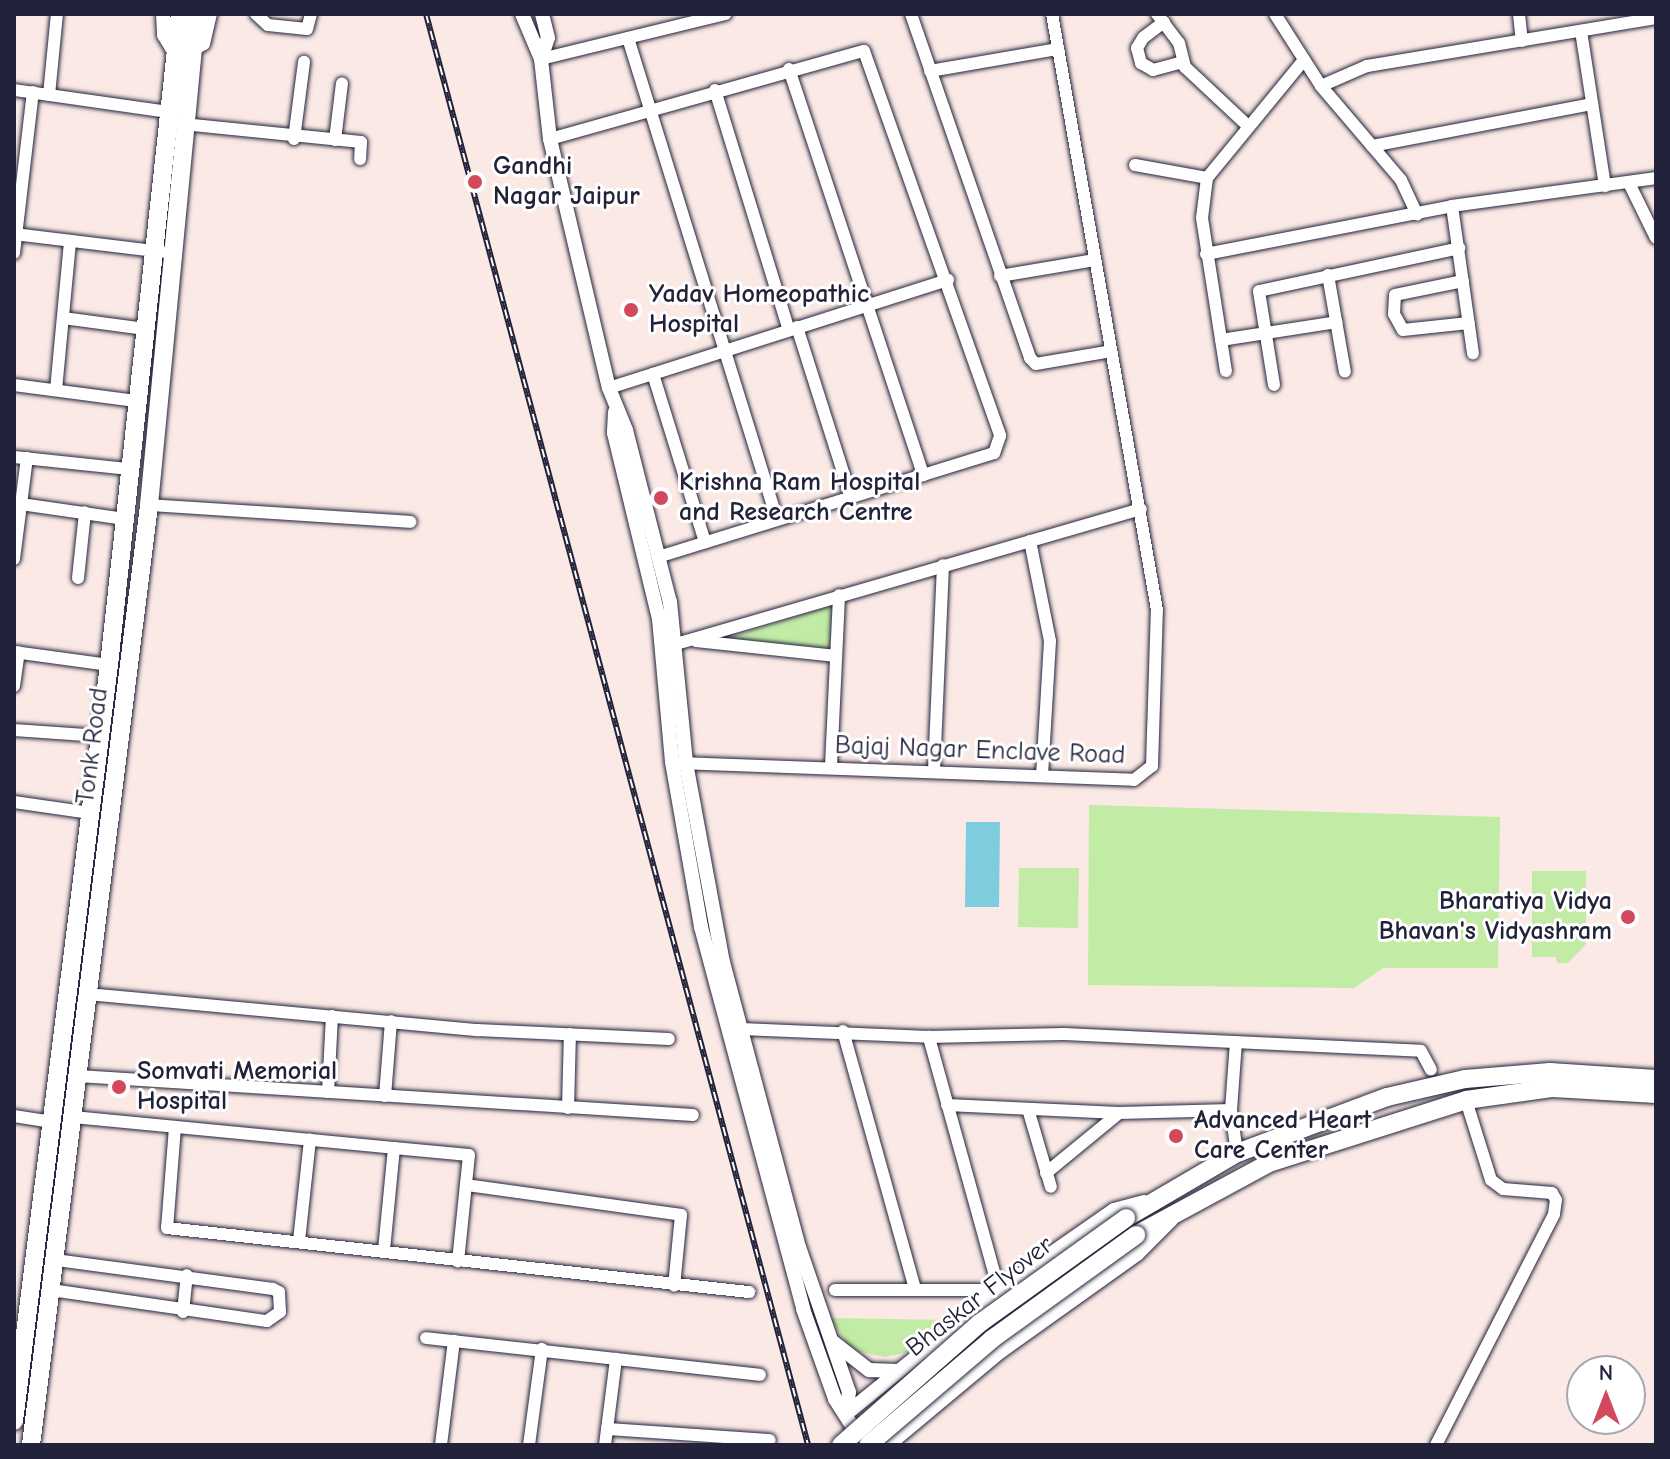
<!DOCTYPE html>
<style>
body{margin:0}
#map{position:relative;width:1670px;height:1459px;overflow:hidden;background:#fae9e5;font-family:"Comic Neue",sans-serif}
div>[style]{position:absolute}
.green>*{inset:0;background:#c2eba6}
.water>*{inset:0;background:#80ccdf}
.roads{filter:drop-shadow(0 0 2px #22223b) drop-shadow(0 0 2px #22223b)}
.minor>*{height:12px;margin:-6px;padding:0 6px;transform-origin:6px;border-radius:6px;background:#fff}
.tertiary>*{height:14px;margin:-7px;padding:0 7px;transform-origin:7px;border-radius:7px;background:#fff}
.primary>*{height:18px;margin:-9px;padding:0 9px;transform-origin:9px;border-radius:9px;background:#fff}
.rail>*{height:6px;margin-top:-3px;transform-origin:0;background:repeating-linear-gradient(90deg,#fff 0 9px,#22223b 0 18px);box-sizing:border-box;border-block:2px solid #22223b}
.bridges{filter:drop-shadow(0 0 2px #22223b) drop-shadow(0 0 2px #22223b)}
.primary-bridge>*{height:18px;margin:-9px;padding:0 9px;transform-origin:9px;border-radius:9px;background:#fff}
.dots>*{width:22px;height:22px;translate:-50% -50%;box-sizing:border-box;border:4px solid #fff;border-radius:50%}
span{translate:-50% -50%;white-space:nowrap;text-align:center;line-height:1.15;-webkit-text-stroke:6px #fff;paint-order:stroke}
.poi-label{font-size:26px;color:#22223b;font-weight:700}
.left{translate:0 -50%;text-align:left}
.right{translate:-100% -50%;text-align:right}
.street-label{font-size:26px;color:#22223b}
.frame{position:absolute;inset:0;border:16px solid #22223b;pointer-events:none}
.north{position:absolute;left:1566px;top:1355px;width:80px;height:80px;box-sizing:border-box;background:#fff;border:2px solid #a7a7b1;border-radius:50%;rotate:0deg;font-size:22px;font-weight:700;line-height:32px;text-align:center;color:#22223b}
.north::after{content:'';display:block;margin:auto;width:28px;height:36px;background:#d1495b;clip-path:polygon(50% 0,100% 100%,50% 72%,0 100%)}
</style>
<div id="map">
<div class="green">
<i style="clip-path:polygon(832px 605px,830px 649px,715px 642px)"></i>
<i style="clip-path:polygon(1089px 805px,1500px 817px,1498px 968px,1383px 968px,1354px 988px,1088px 985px)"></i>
<i style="clip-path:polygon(1019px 868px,1079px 868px,1078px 928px,1018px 927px)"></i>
<i style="clip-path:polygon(1532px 871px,1586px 871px,1586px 944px,1568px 963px,1557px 963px,1556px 957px,1532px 957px)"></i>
<i style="clip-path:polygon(830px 1318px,947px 1320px,908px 1352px,885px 1357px,851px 1350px)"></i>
</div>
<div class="water">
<i style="clip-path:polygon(966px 822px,1000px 822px,999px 907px,965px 907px)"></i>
</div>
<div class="roads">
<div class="minor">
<i style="left:256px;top:14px;width:16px;rotate:43deg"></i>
<i style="left:268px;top:25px;width:39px;rotate:6deg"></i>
<i style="left:307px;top:29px;width:16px;rotate:-75deg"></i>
<i style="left:911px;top:14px;width:364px;rotate:70.9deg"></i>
<i style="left:1030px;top:358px;width:8px;rotate:45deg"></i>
<i style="left:1036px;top:364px;width:76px;rotate:-9.8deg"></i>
<i style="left:1157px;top:14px;width:36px;rotate:53deg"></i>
<i style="left:1179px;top:43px;width:25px;rotate:76deg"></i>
<i style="left:1185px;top:67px;width:85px;rotate:43.1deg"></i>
<i style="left:1275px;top:14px;width:85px;rotate:57.4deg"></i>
<i style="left:1321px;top:86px;width:123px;rotate:49.6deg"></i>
<i style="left:1401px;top:180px;width:38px;rotate:65deg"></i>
<i style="left:1519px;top:14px;width:27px;rotate:84deg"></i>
<i style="left:1164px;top:22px;width:26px;rotate:143deg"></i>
<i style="left:1143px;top:38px;width:12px;rotate:121deg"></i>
<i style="left:1137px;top:48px;width:16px;rotate:75deg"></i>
<i style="left:1141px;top:63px;width:14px;rotate:30deg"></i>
<i style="left:1153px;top:70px;width:31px;rotate:-15deg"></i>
<i style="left:1581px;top:31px;width:157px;rotate:81.2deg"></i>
<i style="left:628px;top:38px;width:504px;rotate:72.79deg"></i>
<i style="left:190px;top:52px;width:16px;rotate:-30deg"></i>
<i style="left:204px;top:44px;width:31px;rotate:-77deg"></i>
<i style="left:541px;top:59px;width:190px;rotate:-13.7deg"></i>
<i style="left:789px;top:69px;width:428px;rotate:71.7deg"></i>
<i style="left:930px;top:71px;width:130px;rotate:-9.8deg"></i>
<i style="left:1321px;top:86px;width:50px;rotate:-23.5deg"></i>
<i style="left:1367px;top:66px;width:293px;rotate:-9.4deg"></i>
<i style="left:14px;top:90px;width:157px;rotate:8.1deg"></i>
<i style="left:715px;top:90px;width:251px;rotate:72.9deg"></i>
<i style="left:49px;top:95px;width:81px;rotate:-84.4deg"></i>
<i style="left:183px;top:124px;width:179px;rotate:5.8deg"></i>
<i style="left:361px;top:142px;width:17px;rotate:93deg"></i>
<i style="left:294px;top:139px;width:78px;rotate:-82.6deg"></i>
<i style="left:550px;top:139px;width:326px;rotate:-15.7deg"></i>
<i style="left:864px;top:51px;width:408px;rotate:70.5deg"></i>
<i style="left:1000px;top:436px;width:18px;rotate:109deg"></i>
<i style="left:994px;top:453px;width:352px;rotate:162.8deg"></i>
<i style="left:335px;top:140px;width:57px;rotate:-83deg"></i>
<i style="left:1372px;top:146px;width:224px;rotate:-10.8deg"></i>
<i style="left:1135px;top:165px;width:73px;rotate:10.2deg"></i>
<i style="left:1207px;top:178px;width:153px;rotate:-50.6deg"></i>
<i style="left:1207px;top:178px;width:40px;rotate:97.1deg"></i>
<i style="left:1202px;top:218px;width:155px;rotate:81.1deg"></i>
<i style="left:1629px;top:183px;width:61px;rotate:63.9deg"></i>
<i style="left:1452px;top:206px;width:149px;rotate:81.9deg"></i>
<i style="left:14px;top:234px;width:149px;rotate:6.9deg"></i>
<i style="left:14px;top:253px;width:162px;rotate:-83.3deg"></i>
<i style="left:1206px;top:254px;width:251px;rotate:-11deg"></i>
<i style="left:1452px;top:206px;width:206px;rotate:-7.8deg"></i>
<i style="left:1328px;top:275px;width:98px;rotate:80.1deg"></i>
<i style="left:1000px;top:276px;width:96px;rotate:-9.6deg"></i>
<i style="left:1463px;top:281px;width:69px;rotate:168.4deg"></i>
<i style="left:1395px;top:295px;width:19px;rotate:93deg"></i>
<i style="left:1394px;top:314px;width:18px;rotate:61deg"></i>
<i style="left:1403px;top:330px;width:66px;rotate:-6.1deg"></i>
<i style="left:63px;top:318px;width:83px;rotate:7.6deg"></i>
<i style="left:797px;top:327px;width:178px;rotate:72.4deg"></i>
<i style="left:1221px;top:340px;width:117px;rotate:-8.8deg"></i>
<i style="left:653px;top:374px;width:176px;rotate:72.8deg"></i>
<i style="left:14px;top:385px;width:123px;rotate:7.5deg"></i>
<i style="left:1274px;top:385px;width:95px;rotate:-99.1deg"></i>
<i style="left:1259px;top:291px;width:205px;rotate:-12.1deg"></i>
<i style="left:609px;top:388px;width:356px;rotate:-17.7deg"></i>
<i style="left:56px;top:390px;width:150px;rotate:-84.6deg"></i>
<i style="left:14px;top:457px;width:116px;rotate:6deg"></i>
<i style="left:14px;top:503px;width:112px;rotate:8.2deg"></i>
<i style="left:149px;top:505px;width:262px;rotate:3.7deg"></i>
<i style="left:1030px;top:541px;width:102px;rotate:78.7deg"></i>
<i style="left:1050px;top:641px;width:135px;rotate:93.4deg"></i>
<i style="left:14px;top:559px;width:102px;rotate:-82.7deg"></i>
<i style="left:78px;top:578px;width:66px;rotate:-83.9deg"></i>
<i style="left:696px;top:641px;width:141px;rotate:6.1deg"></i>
<i style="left:676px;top:644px;width:484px;rotate:-16.2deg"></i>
<i style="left:14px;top:652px;width:96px;rotate:7.8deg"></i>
<i style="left:14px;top:686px;width:34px;rotate:-82deg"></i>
<i style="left:14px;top:730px;width:86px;rotate:4deg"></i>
<i style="left:679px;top:763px;width:455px;rotate:2.1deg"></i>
<i style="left:1134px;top:780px;width:23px;rotate:-38deg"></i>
<i style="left:1152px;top:766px;width:156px;rotate:-88.2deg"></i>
<i style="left:1157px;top:610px;width:605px;rotate:-99.99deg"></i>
<i style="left:831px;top:766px;width:171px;rotate:-87.3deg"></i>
<i style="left:934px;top:771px;width:206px;rotate:-87.5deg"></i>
<i style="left:14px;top:802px;width:77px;rotate:8.2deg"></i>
<i style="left:88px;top:994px;width:391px;rotate:5.3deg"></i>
<i style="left:477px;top:1030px;width:192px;rotate:2.7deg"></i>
<i style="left:741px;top:1029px;width:188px;rotate:2.4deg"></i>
<i style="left:929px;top:1037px;width:135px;rotate:-1.3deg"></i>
<i style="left:1064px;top:1034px;width:357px;rotate:2.7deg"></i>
<i style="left:1421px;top:1051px;width:21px;rotate:62deg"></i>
<i style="left:843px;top:1031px;width:268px;rotate:74.4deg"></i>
<i style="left:78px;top:1076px;width:616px;rotate:3.63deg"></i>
<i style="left:328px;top:1092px;width:76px;rotate:-87deg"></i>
<i style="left:385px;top:1096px;width:75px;rotate:-85.4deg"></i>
<i style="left:947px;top:1105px;width:172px;rotate:2.7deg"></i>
<i style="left:1119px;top:1113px;width:112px;rotate:-1.5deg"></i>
<i style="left:1231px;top:1110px;width:68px;rotate:-85.8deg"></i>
<i style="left:568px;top:1108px;width:74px;rotate:-88.5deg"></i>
<i style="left:1028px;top:1109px;width:81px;rotate:73.6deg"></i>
<i style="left:1231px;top:1110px;width:43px;rotate:82.1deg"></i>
<i style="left:14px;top:1116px;width:37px;rotate:9deg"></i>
<i style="left:73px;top:1117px;width:322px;rotate:5.5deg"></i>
<i style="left:394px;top:1148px;width:102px;rotate:95.6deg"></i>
<i style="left:175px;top:1127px;width:101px;rotate:94.5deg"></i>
<i style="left:167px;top:1228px;width:586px;rotate:6.28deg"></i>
<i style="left:394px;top:1148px;width:75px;rotate:5.3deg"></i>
<i style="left:469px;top:1155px;width:107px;rotate:95.9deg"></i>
<i style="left:1046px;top:1173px;width:94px;rotate:-39.4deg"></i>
<i style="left:466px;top:1185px;width:217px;rotate:7.9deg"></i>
<i style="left:681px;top:1215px;width:71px;rotate:95.6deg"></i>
<i style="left:299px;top:1241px;width:102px;rotate:-83.8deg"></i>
<i style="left:51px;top:1290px;width:218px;rotate:8.2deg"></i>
<i style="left:267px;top:1321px;width:16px;rotate:-35deg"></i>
<i style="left:280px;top:1312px;width:20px;rotate:-93deg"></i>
<i style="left:279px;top:1292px;width:7px;rotate:-153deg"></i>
<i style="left:273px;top:1289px;width:220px;rotate:-172.4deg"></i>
<i style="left:835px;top:1290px;width:164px"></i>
<i style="left:999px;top:1290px;width:263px;rotate:-105.5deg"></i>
<i style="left:183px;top:1312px;width:37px;rotate:-84deg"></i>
<i style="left:426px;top:1338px;width:336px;rotate:6.3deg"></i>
<i style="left:607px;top:1429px;width:163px;rotate:3.9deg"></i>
<i style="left:441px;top:1445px;width:105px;rotate:-82.9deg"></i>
<i style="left:529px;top:1445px;width:97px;rotate:-82.3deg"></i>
<i style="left:605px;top:1445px;width:87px;rotate:-82.7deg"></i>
<i style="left:1436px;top:1445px;width:259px;rotate:-62.9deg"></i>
<i style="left:1554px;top:1214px;width:14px;rotate:-82deg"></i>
<i style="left:1556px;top:1200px;width:8px;rotate:-120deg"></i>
<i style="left:1552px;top:1193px;width:49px;rotate:-175.3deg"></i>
<i style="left:1503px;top:1189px;width:15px;rotate:-143deg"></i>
<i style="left:1491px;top:1180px;width:84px;rotate:-107.4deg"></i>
</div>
<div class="tertiary">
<i style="left:163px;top:14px;width:21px;rotate:87deg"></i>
<i style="left:164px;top:35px;width:21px;rotate:59deg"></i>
<i style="left:522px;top:14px;width:49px;rotate:67.1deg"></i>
<i style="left:541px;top:59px;width:81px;rotate:83.6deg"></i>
<i style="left:550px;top:139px;width:256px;rotate:76.7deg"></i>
<i style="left:609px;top:388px;width:45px;rotate:68deg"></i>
<i style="left:626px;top:430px;width:178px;rotate:75.7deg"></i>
<i style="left:670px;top:602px;width:162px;rotate:84.3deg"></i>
<i style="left:686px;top:763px;width:202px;rotate:79.5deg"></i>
<i style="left:723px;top:962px;width:295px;rotate:75.1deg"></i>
<i style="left:799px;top:1247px;width:153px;rotate:71deg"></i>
<i style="left:849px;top:1392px;width:22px;rotate:98deg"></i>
<i style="left:541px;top:59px;width:22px;rotate:-72deg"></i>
<i style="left:548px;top:38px;width:25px;rotate:-104deg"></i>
<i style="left:615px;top:412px;width:21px;rotate:93deg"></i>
<i style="left:614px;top:433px;width:191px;rotate:76.4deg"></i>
<i style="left:659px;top:619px;width:144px;rotate:84.8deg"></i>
<i style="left:672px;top:762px;width:168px;rotate:80deg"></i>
<i style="left:701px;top:927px;width:395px;rotate:75deg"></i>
<i style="left:803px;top:1309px;width:96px;rotate:70.4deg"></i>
<i style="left:835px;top:1399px;width:49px;rotate:57.6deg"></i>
<i style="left:833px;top:1342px;width:46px;rotate:37.9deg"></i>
<i style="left:869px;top:1370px;width:30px;rotate:2deg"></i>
<i style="left:846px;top:1414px;width:197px;rotate:-39deg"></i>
<i style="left:999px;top:1290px;width:140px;rotate:-34.8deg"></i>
<i style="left:1114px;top:1210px;width:31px;rotate:-15deg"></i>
<i style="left:888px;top:1445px;width:147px;rotate:-39.8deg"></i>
<i style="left:1001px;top:1351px;width:167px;rotate:-35.5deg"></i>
<i style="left:1137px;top:1254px;width:49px;rotate:-45deg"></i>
</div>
<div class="primary">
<i style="left:1126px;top:1218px;width:129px;rotate:-30.4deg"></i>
<i style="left:1237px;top:1153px;width:160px;rotate:-20.5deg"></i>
<i style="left:1387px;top:1097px;width:80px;rotate:-13deg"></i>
<i style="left:1465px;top:1079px;width:85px;rotate:-4.7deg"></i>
<i style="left:1550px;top:1072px;width:106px;rotate:3.8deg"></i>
<i style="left:1136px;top:1235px;width:151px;rotate:-28.4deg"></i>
<i style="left:1269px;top:1163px;width:207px;rotate:-17.7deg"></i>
<i style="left:1466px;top:1100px;width:88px;rotate:-7.9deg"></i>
<i style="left:1553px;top:1088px;width:103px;rotate:3.3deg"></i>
<i style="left:14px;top:1421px;width:762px;rotate:-82.84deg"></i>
<i style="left:109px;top:665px;width:655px;rotate:-83.78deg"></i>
<i style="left:31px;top:1445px;width:947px;rotate:-82.84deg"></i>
<i style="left:149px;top:505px;width:493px;rotate:-84.5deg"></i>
</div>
</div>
<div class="rail">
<i style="left:426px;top:14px;width:1481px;rotate:75.05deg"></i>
</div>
<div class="bridges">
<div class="primary-bridge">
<i style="left:841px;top:1445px;width:185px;rotate:-41.3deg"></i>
<i style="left:980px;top:1323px;width:180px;rotate:-35.7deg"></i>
<i style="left:868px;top:1445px;width:163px;rotate:-40.5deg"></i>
<i style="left:992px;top:1339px;width:178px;rotate:-35.8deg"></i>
</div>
</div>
<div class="dots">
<i style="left:475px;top:182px;background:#d1495b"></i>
<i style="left:631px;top:310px;background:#d1495b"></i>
<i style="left:661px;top:498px;background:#d1495b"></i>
<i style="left:1628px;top:917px;background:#d1495b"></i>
<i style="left:119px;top:1087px;background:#d1495b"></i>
<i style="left:1176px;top:1136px;background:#d1495b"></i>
</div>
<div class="poi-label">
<span class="left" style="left:493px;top:182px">Gandhi<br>Nagar Jaipur</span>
<span class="left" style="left:649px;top:310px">Yadav Homeopathic<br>Hospital</span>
<span class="left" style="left:679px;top:498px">Krishna Ram Hospital<br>and Research Centre</span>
<span class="right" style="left:1612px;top:917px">Bharatiya Vidya<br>Bhavan's Vidyashram</span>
<span class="left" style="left:137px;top:1087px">Somvati Memorial<br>Hospital</span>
<span class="left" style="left:1194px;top:1136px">Advanced Heart<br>Care Center</span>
</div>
<div class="street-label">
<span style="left:93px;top:746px;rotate:-83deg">Tonk Road</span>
<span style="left:980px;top:751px;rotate:2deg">Bajaj Nagar Enclave Road</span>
<span style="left:980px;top:1297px;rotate:-38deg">Bhaskar Flyover</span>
</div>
<div class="frame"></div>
<div class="north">N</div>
</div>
